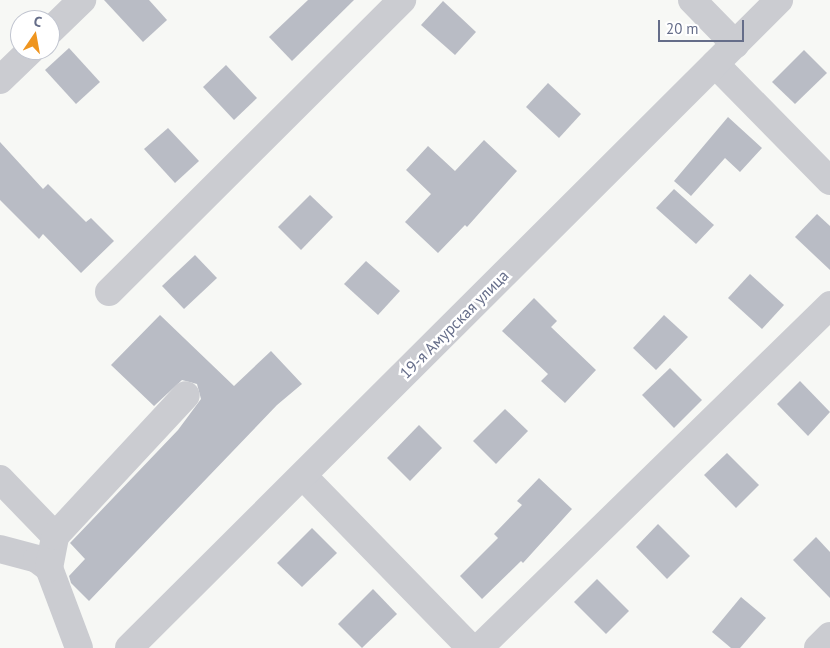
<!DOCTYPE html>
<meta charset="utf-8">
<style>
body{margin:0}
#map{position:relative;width:830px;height:648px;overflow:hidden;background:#f7f8f5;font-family:"PT Sans",sans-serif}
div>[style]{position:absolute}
.building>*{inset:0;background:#b9bcc5}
.minor>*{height:28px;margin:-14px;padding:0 14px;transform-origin:14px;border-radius:14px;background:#cbccd1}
span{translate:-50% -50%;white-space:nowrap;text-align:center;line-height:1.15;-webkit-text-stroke:5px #fff;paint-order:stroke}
.street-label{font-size:16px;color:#656d89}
.north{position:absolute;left:10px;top:10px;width:50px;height:50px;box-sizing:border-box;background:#fff;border:1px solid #c1c5d0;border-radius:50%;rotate:12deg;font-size:14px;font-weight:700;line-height:20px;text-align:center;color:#656d89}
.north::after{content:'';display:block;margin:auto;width:18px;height:22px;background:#ef951f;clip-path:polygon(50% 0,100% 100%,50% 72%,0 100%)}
.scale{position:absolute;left:658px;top:20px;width:86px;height:22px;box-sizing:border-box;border:2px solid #656d89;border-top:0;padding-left:6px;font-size:15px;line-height:18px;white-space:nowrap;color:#656d89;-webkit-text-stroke:4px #fff;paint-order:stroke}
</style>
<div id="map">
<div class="building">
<i style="clip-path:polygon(104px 0,149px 0,167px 20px,143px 42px)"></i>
<i style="clip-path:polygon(308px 0,354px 0,292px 61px,269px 37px)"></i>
<i style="clip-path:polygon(443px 1px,476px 32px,455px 55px,421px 25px)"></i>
<i style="clip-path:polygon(69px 48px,100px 82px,76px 104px,45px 70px)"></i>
<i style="clip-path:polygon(804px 50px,827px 73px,795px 104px,772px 82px)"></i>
<i style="clip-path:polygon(226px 65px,257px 98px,234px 120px,203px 87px)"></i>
<i style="clip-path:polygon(548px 83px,581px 114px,559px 138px,526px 107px)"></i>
<i style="clip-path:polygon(728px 117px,762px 148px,740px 172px,725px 158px,691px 196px,674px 181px)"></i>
<i style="clip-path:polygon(168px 128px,199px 161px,175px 183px,144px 149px)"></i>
<i style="clip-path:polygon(484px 140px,517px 171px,467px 227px,465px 225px,438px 253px,405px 222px,431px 194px,406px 170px,428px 146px,455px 171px)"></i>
<i style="clip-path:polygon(0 142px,43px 189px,48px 184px,86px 222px,91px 218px,114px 241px,81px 273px,43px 234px,39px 239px,0 200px)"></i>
<i style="clip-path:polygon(674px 189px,714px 225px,696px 244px,656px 208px)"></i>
<i style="clip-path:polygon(310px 195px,333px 217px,301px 250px,278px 227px)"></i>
<i style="clip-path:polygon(817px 214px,830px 226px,830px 270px,795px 237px)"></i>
<i style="clip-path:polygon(195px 255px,217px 278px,184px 309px,162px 286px)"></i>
<i style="clip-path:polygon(366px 261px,400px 291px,378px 315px,344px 284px)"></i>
<i style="clip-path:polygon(750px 274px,784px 305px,762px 329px,728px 298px)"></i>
<i style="clip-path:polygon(534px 298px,557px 321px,551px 327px,596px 370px,565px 403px,541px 381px,548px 374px,502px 331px)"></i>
<i style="clip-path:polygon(160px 315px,234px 386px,271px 351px,302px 384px,277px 405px,89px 601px,71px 583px,69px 576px,85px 559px,70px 543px,178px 430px,201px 399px,197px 384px,182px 380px,154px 406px,111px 365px)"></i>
<i style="clip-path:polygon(664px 315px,688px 337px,656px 370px,633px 348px)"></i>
<i style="clip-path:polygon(670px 368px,702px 400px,674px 428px,642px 395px)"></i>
<i style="clip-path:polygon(800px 381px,830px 412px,808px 436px,777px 404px)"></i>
<i style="clip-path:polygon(505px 409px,528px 431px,496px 464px,473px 441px)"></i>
<i style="clip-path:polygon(419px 425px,442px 448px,410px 481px,387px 458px)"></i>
<i style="clip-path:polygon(727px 453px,759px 485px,736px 508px,704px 475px)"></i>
<i style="clip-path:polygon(539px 478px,572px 509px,523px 563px,521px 561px,482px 599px,460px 576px,498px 538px,494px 534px,522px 505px,517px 501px)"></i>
<i style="clip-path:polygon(658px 524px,690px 556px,667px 579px,636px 547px)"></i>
<i style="clip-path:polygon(312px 528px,337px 553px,302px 587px,277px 563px)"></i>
<i style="clip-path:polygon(816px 537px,830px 552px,830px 598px,793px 560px)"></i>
<i style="clip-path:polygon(597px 579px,629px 611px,606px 634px,574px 602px)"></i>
<i style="clip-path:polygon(373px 589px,397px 614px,362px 648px,338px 624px)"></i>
<i style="clip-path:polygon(741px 597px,766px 618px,740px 648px,731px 648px,712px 632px)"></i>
</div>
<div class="minor">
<i style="left:692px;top:0;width:62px;rotate:45.7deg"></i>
<i style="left:50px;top:31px;width:45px;rotate:-44.1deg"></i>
<i style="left:715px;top:64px;width:164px;rotate:45.5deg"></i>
<i style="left:0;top:80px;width:43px;rotate:-44.1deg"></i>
<i style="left:109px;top:292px;width:414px;rotate:-44.9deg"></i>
<i style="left:303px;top:476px;width:240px;rotate:45.7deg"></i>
<i style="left:0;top:479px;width:79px;rotate:46deg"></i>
<i style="left:0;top:549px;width:38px;rotate:15deg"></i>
<i style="left:37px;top:559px;width:15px;rotate:37deg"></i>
<i style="left:49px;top:568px;width:85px;rotate:69.4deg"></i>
<i style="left:49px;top:568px;width:33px;rotate:-79deg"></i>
<i style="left:55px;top:536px;width:192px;rotate:-47.1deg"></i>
<i style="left:129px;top:648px;width:918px;rotate:-44.91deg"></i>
<i style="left:479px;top:648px;width:491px;rotate:-44.3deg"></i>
<i style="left:818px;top:648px;width:17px;rotate:-45deg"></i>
</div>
<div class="street-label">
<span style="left:454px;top:324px;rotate:-45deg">19-я Амурская улица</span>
</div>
<div class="north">С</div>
<div class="scale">20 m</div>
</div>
